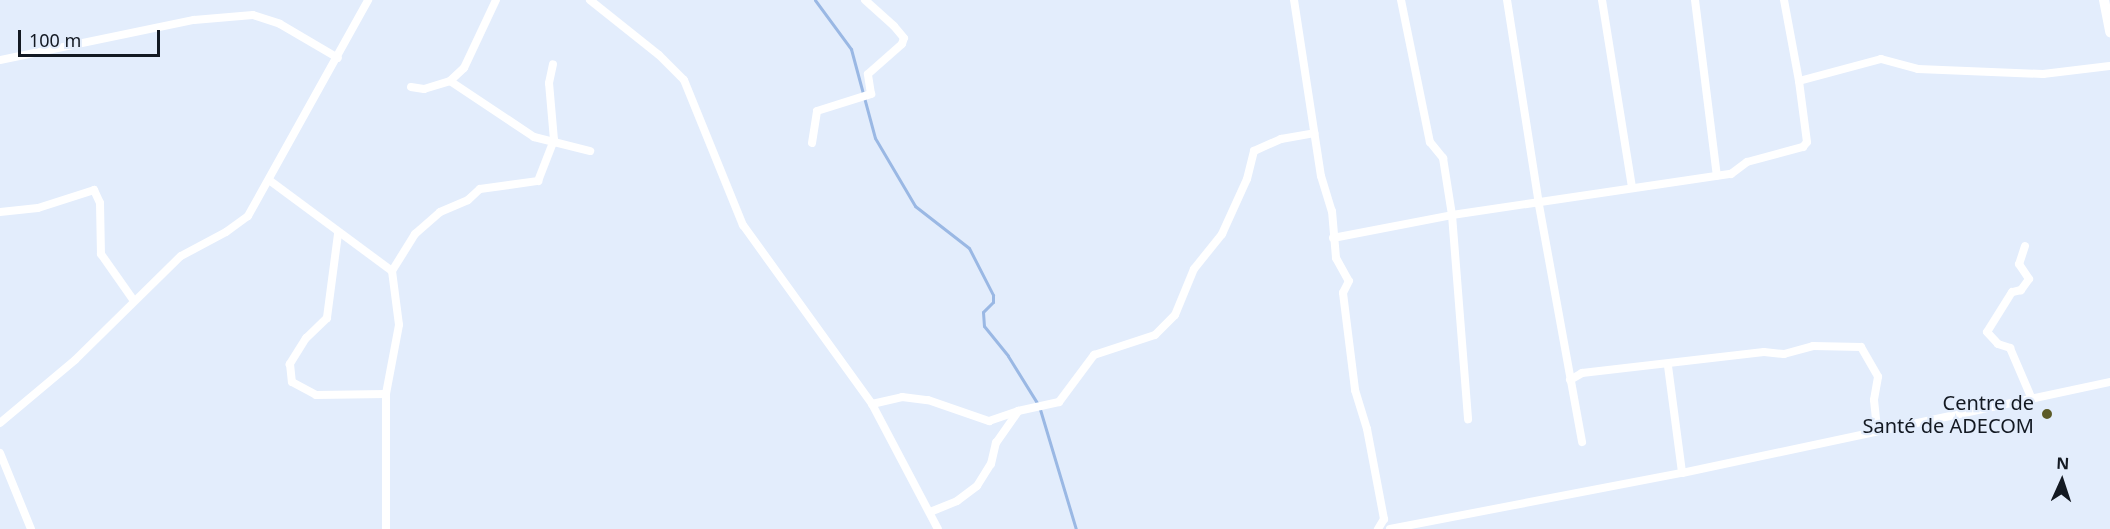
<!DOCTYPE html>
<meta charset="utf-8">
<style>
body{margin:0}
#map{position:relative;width:2110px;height:529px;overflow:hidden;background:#e3edfc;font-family:"Noto Sans",sans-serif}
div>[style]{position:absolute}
.stream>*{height:3px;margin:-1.5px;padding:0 1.5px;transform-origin:1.5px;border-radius:1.5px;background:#9ab8e4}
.street>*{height:8px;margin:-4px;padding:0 4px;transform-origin:4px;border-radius:4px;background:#fff}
.secondary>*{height:10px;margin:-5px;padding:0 5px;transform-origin:5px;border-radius:5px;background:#fff}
.dots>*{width:16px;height:16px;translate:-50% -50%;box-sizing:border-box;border:3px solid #e3edfc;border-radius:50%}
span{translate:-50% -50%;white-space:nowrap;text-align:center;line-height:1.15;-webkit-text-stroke:4.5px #e3edfc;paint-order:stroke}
.poi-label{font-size:20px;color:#131922}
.right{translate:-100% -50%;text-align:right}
.north{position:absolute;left:2032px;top:451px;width:60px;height:60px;-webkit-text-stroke:4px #e3edfc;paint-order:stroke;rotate:3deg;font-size:16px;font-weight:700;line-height:24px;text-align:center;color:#131922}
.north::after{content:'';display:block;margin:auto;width:21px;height:27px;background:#131922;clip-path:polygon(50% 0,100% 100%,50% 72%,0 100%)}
.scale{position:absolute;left:18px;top:30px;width:142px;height:27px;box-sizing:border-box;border:3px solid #131922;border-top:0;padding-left:8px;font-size:18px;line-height:21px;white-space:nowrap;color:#131922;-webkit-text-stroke:4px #e3edfc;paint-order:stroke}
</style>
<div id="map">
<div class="stream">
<i style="left:815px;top:0;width:61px;rotate:53.7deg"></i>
<i style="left:851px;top:49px;width:92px;rotate:74.9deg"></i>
<i style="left:875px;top:138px;width:79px;rotate:59.5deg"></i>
<i style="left:915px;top:206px;width:68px;rotate:37.9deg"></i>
<i style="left:969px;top:248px;width:53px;rotate:62.9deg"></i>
<i style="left:993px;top:295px;width:7px;rotate:90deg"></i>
<i style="left:993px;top:302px;width:14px;rotate:135deg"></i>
<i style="left:983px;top:312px;width:14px;rotate:86deg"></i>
<i style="left:984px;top:326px;width:38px;rotate:51deg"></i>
<i style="left:1008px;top:356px;width:59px;rotate:58.2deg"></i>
<i style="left:1039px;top:406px;width:128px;rotate:73.3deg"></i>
</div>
<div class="street">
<i style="left:590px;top:0;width:88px;rotate:38.6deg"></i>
<i style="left:659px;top:55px;width:35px;rotate:45deg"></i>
<i style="left:684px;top:80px;width:157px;rotate:67.9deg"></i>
<i style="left:743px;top:225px;width:221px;rotate:54.2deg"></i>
<i style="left:872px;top:404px;width:141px;rotate:62.2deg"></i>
<i style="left:1294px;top:0;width:178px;rotate:81.3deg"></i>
<i style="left:1321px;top:176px;width:37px;rotate:73deg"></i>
<i style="left:1332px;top:211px;width:47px;rotate:85.1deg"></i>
<i style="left:1336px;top:258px;width:26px;rotate:61deg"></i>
<i style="left:1349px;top:281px;width:13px;rotate:117deg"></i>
<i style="left:1343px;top:293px;width:98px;rotate:82.9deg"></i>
<i style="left:1355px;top:390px;width:41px;rotate:72.9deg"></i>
<i style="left:1367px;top:429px;width:92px;rotate:79.3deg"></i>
<i style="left:1384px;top:519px;width:12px;rotate:121deg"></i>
<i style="left:1401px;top:0;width:145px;rotate:78.5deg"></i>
<i style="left:1430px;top:142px;width:21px;rotate:51deg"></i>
<i style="left:1443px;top:158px;width:58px;rotate:81deg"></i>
<i style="left:1452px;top:215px;width:205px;rotate:85.5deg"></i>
<i style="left:1507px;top:0;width:207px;rotate:81.1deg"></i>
<i style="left:1539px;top:205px;width:241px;rotate:79.7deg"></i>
<i style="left:1602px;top:0;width:189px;rotate:80.9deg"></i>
<i style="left:1695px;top:0;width:177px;rotate:82.9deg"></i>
<i style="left:0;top:60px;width:198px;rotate:-11.7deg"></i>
<i style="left:194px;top:20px;width:59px;rotate:-4.8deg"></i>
<i style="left:253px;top:15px;width:28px;rotate:18deg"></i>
<i style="left:280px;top:24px;width:67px;rotate:30.4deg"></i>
<i style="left:450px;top:81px;width:101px;rotate:33.7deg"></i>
<i style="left:534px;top:137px;width:58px;rotate:14deg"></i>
<i style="left:1799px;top:81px;width:85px;rotate:-15deg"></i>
<i style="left:1881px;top:59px;width:38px;rotate:15deg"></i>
<i style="left:1918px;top:69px;width:125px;rotate:2.3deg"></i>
<i style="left:2043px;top:74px;width:67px;rotate:-6.8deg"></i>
<i style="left:411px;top:87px;width:13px;rotate:9deg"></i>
<i style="left:424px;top:89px;width:27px;rotate:-17deg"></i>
<i style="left:450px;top:81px;width:19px;rotate:-43deg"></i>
<i style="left:464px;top:68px;width:75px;rotate:-64.8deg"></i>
<i style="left:812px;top:143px;width:32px;rotate:-81deg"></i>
<i style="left:817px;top:111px;width:57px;rotate:-17.5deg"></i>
<i style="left:871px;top:94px;width:20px;rotate:-99deg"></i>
<i style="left:868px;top:74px;width:45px;rotate:-41.4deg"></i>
<i style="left:902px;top:44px;width:6px;rotate:-72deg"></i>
<i style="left:904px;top:38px;width:16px;rotate:-130deg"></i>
<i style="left:894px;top:26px;width:39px;rotate:-138deg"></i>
<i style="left:269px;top:180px;width:153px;rotate:36.5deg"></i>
<i style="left:392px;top:271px;width:54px;rotate:82.6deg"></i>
<i style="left:399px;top:325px;width:70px;rotate:100.7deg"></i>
<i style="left:386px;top:394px;width:135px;rotate:90deg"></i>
<i style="left:0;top:212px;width:38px;rotate:-6deg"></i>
<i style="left:38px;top:208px;width:59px;rotate:-17.8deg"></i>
<i style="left:94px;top:190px;width:14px;rotate:65deg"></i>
<i style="left:100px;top:203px;width:51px;rotate:88.9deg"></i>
<i style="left:101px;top:254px;width:57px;rotate:54.9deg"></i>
<i style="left:338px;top:234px;width:85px;rotate:97.5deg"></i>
<i style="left:327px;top:318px;width:29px;rotate:136deg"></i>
<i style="left:306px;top:338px;width:31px;rotate:122deg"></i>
<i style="left:290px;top:364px;width:18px;rotate:84deg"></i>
<i style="left:292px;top:382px;width:27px;rotate:28deg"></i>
<i style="left:316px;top:395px;width:70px;rotate:-0.8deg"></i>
<i style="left:1333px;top:238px;width:121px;rotate:-10.9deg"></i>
<i style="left:1452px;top:215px;width:282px;rotate:-8.4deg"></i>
<i style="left:1731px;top:174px;width:20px;rotate:-37deg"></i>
<i style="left:1747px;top:162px;width:58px;rotate:-15deg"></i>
<i style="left:1803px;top:147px;width:6px;rotate:-51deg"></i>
<i style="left:1807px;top:142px;width:62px;rotate:-97.5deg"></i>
<i style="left:1799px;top:81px;width:82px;rotate:-100.5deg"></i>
<i style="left:2025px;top:246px;width:19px;rotate:108deg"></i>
<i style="left:2019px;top:264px;width:18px;rotate:56deg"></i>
<i style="left:2029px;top:279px;width:14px;rotate:126deg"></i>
<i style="left:2021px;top:290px;width:9px;rotate:167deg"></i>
<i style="left:2012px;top:292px;width:47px;rotate:122deg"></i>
<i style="left:1987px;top:332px;width:16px;rotate:47deg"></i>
<i style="left:1998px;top:344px;width:13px;rotate:18deg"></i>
<i style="left:2010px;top:348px;width:53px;rotate:66.8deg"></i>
<i style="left:392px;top:271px;width:44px;rotate:-58.1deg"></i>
<i style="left:415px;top:234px;width:33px;rotate:-41deg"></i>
<i style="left:440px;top:212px;width:30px;rotate:-23deg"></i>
<i style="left:468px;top:200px;width:16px;rotate:-43deg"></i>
<i style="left:480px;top:189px;width:59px;rotate:-7.9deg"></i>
<i style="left:538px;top:181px;width:44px;rotate:-68.7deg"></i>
<i style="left:554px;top:140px;width:57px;rotate:-95deg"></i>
<i style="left:549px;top:83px;width:19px;rotate:-78deg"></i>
<i style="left:1668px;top:366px;width:108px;rotate:82.5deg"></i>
<i style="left:1570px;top:380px;width:14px;rotate:-30deg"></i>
<i style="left:1582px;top:373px;width:183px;rotate:-6.6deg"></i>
<i style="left:1764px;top:352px;width:20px;rotate:6deg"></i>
<i style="left:1784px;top:354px;width:30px;rotate:-15deg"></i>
<i style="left:1813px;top:346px;width:48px;rotate:1.2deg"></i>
<i style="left:1861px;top:347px;width:34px;rotate:60deg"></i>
<i style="left:1878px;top:377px;width:23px;rotate:100deg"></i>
<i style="left:1874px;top:400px;width:29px;rotate:84deg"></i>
<i style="left:872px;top:404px;width:31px;rotate:-13deg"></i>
<i style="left:902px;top:397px;width:26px;rotate:7deg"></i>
<i style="left:928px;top:400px;width:65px;rotate:19deg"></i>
<i style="left:989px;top:421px;width:31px;rotate:-19deg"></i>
<i style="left:0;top:423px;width:98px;rotate:-40deg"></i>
<i style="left:75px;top:360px;width:148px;rotate:-44.5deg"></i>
<i style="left:181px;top:256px;width:51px;rotate:-28.1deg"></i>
<i style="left:226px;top:232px;width:27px;rotate:-36deg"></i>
<i style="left:248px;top:216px;width:247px;rotate:-60.9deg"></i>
<i style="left:0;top:453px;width:82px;rotate:67.8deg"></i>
<i style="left:930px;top:512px;width:29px;rotate:-22deg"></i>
<i style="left:957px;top:501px;width:25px;rotate:-37deg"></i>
<i style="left:977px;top:486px;width:26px;rotate:-58deg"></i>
<i style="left:991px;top:464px;width:22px;rotate:-77deg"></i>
<i style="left:996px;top:443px;width:39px;rotate:-55deg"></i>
<i style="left:1018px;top:411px;width:42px;rotate:-12.4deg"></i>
<i style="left:1059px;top:402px;width:59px;rotate:-53.3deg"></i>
<i style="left:1094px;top:355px;width:64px;rotate:-18.2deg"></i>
<i style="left:1155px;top:335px;width:28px;rotate:-45deg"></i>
<i style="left:1175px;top:315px;width:50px;rotate:-67.6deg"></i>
<i style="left:1194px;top:269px;width:45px;rotate:-51.3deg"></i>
<i style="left:1222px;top:234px;width:60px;rotate:-65.6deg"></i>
<i style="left:1247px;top:179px;width:29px;rotate:-76deg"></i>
<i style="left:1254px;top:151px;width:30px;rotate:-24deg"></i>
<i style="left:1281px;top:139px;width:34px;rotate:-10deg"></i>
<i style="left:1390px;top:529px;width:297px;rotate:-10.9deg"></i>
<i style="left:1682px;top:473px;width:438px;rotate:-12deg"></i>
</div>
<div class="secondary">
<i style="left:2104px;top:0;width:33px;rotate:79deg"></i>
</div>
<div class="dots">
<i style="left:2047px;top:414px;background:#5c5b28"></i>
</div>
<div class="poi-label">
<span class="right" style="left:2034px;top:414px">Centre de<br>Santé de ADECOM</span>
</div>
<div class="north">N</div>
<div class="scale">100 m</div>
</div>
